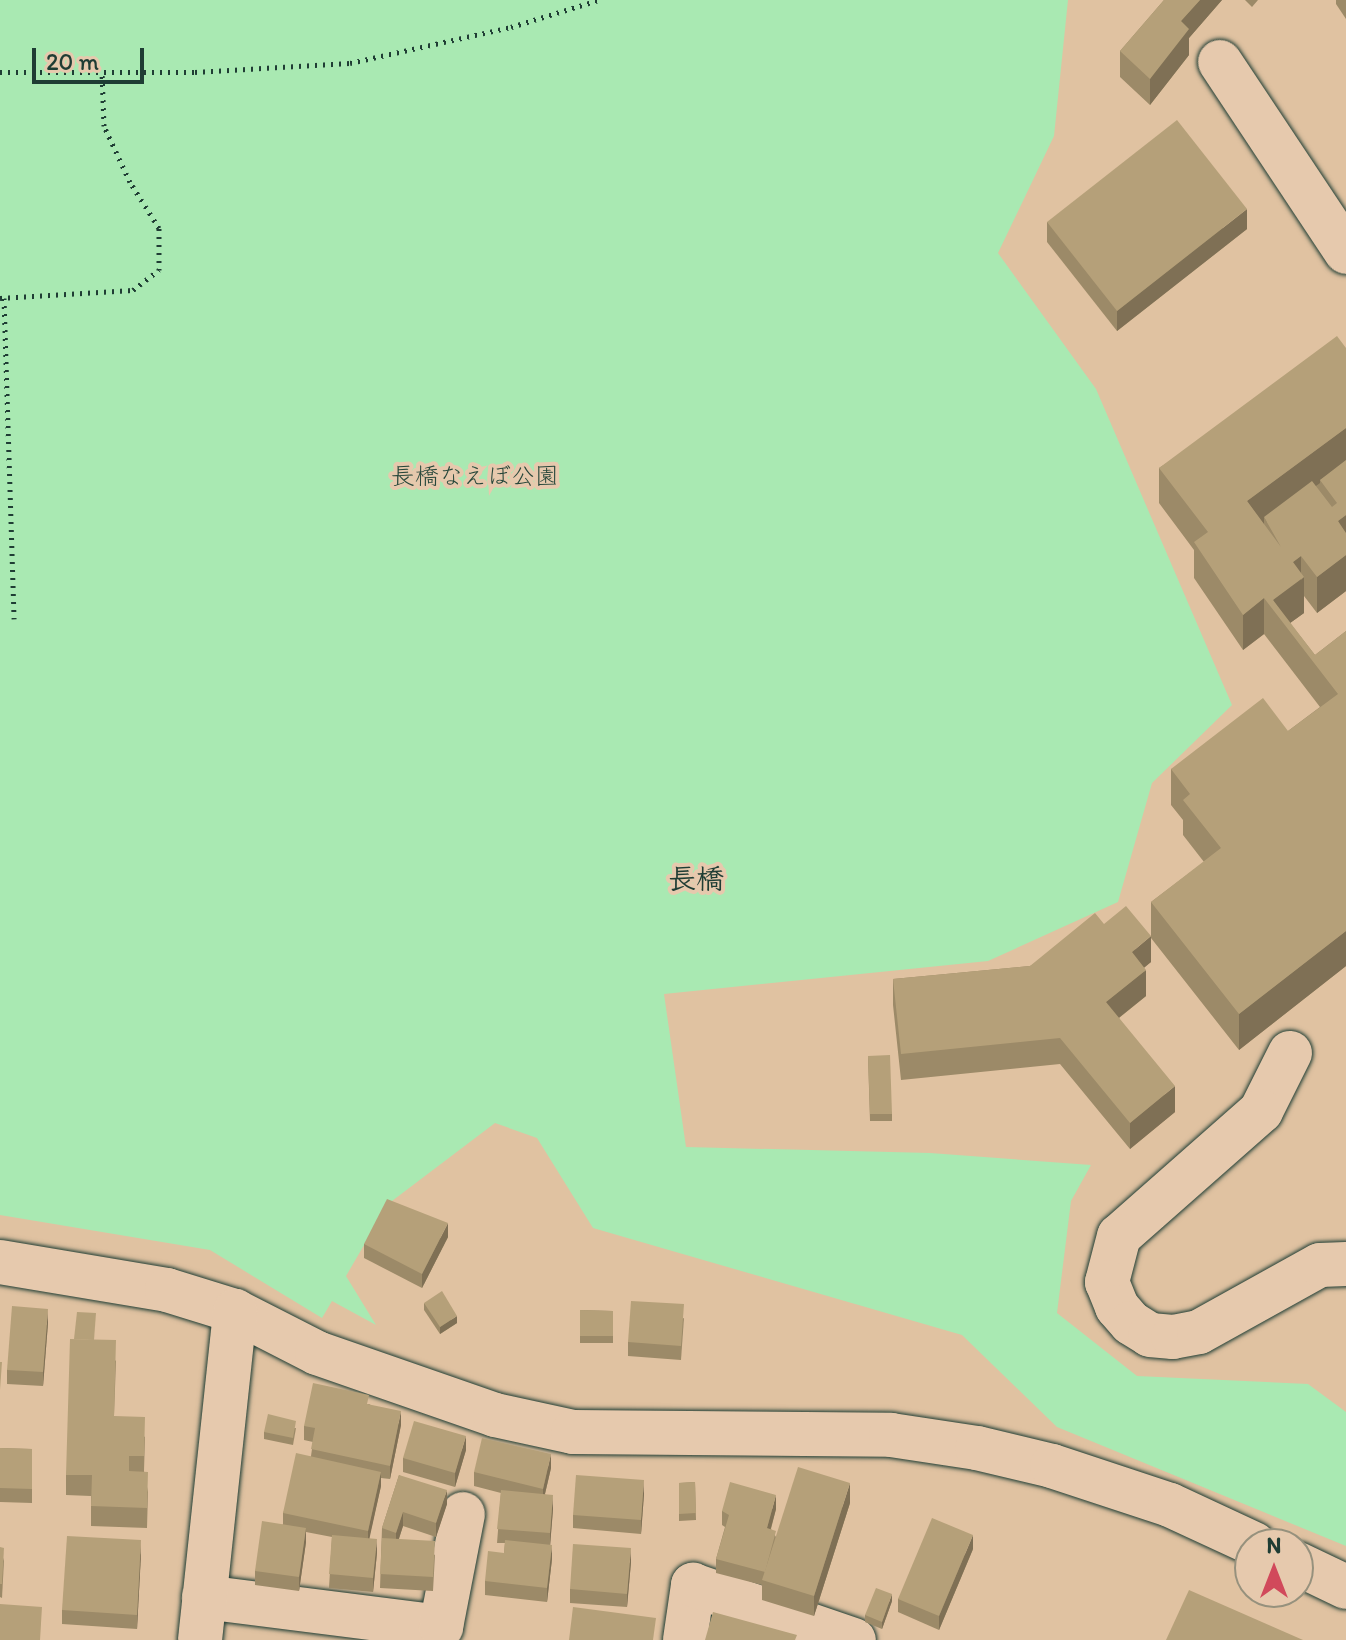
<!DOCTYPE html>
<meta charset="utf-8">
<style>
body{margin:0}
#map{position:relative;width:1346px;height:1640px;overflow:hidden;background:#e0c2a1;font-family:Itim,"Klee One",sans-serif}
div>[style]{position:absolute}
.green>*{inset:0;background:#a9e9b2}
.path>*{height:5px;margin-top:-2.5px;transform-origin:0;background:repeating-linear-gradient(90deg,#1f3d34 0 2px,transparent 0 8px)}
.roads{filter:drop-shadow(0 0 2px #1f3d34) drop-shadow(0 0 2px #1f3d34)}
.minor>*{height:44px;margin:-22px;padding:0 22px;transform-origin:22px;border-radius:22px;background:#e6c9ad}
.wall>*{inset:0;background:#9c8a68}
.shaded-wall>*{inset:0;background:#7f7055}
.building>*{inset:0;background:#b5a079}
span{translate:-50% -50%;white-space:nowrap;text-align:center;line-height:1.15;-webkit-text-stroke:8px #e6c9ad;paint-order:stroke}
.park-label{font-size:24px;color:#26463a}
.quarter-label{font-size:28px;color:#1f3d34;font-weight:700}
.north{position:absolute;left:1234px;top:1528px;width:80px;height:80px;box-sizing:border-box;background:#e6c9ad;border:2px solid #96917d;border-radius:50%;rotate:0deg;font-size:22px;font-weight:700;line-height:32px;text-align:center;color:#1f3d34}
.north::after{content:'';display:block;margin:auto;width:28px;height:36px;background:#d1495b;clip-path:polygon(50% 0,100% 100%,50% 72%,0 100%)}
.scale{position:absolute;left:32px;top:48px;width:112px;height:36px;box-sizing:border-box;border:4px solid #1f3d34;border-top:0;padding-left:10px;font-size:24px;line-height:28px;white-space:nowrap;color:#1f3d34;-webkit-text-stroke:6px #e6c9ad;paint-order:stroke}
</style>
<div id="map">
<div class="green">
<i style="clip-path:polygon(0 0,1068px 0,1054px 136px,998px 253px,1096px 389px,1232px 705px,1152px 783px,1118px 902px,988px 961px,664px 994px,686px 1147px,930px 1153px,1091px 1165px,1071px 1201px,1057px 1313px,1137px 1376px,1308px 1384px,1346px 1412px,1346px 1546px,1057px 1427px,962px 1335px,593px 1228px,537px 1138px,495px 1123px,388px 1204px,346px 1276px,376px 1325px,332px 1301px,322px 1318px,210px 1250px,0 1215px)"></i>
</div>
<div class="path">
<i style="left:0;top:72px;width:195px"></i>
<i style="left:195px;top:72px;width:155px;rotate:-3.3deg"></i>
<i style="left:350px;top:63px;width:165px;rotate:-12.6deg"></i>
<i style="left:511px;top:27px;width:92px;rotate:-17.1deg"></i>
<i style="left:0;top:298px;width:133px;rotate:-3.4deg"></i>
<i style="left:133px;top:290px;width:33px;rotate:-38deg"></i>
<i style="left:159px;top:270px;width:42px;rotate:-90deg"></i>
<i style="left:159px;top:228px;width:54px;rotate:-122.2deg"></i>
<i style="left:130px;top:182px;width:62px;rotate:-114.9deg"></i>
<i style="left:104px;top:126px;width:54px;rotate:-92.1deg"></i>
<i style="left:4px;top:298px;width:321px;rotate:88.2deg"></i>
</div>
<div class="roads">
<div class="minor">
<i style="left:1220px;top:62px;width:228px;rotate:56.4deg"></i>
<i style="left:1290px;top:1053px;width:65px;rotate:116.6deg"></i>
<i style="left:1261px;top:1111px;width:189px;rotate:138.6deg"></i>
<i style="left:1119px;top:1236px;width:48px;rotate:104.6deg"></i>
<i style="left:1107px;top:1282px;width:27px;rotate:68deg"></i>
<i style="left:1117px;top:1307px;width:21px;rotate:49deg"></i>
<i style="left:1131px;top:1323px;width:22px;rotate:32deg"></i>
<i style="left:1150px;top:1335px;width:23px;rotate:5deg"></i>
<i style="left:1173px;top:1337px;width:26px;rotate:-11deg"></i>
<i style="left:1199px;top:1332px;width:138px;rotate:-29deg"></i>
<i style="left:1320px;top:1265px;width:26px;rotate:-2deg"></i>
<i style="left:0;top:1262px;width:169px;rotate:9.5deg"></i>
<i style="left:167px;top:1290px;width:71px;rotate:17.2deg"></i>
<i style="left:235px;top:1311px;width:92px;rotate:27.1deg"></i>
<i style="left:317px;top:1353px;width:188px;rotate:19.2deg"></i>
<i style="left:495px;top:1415px;width:80px;rotate:12.3deg"></i>
<i style="left:573px;top:1432px;width:318px;rotate:0.5deg"></i>
<i style="left:891px;top:1435px;width:87px;rotate:8.6deg"></i>
<i style="left:977px;top:1448px;width:77px;rotate:13.5deg"></i>
<i style="left:1052px;top:1466px;width:124px;rotate:18.3deg"></i>
<i style="left:1170px;top:1505px;width:93px;rotate:24.9deg"></i>
<i style="left:1298px;top:1564px;width:53px;rotate:25.6deg"></i>
<i style="left:204px;top:1597px;width:239px;rotate:7.2deg"></i>
<i style="left:441px;top:1627px;width:115px;rotate:-79deg"></i>
<i style="left:200px;top:1640px;width:331px;rotate:-83.9deg"></i>
<i style="left:685px;top:1640px;width:56px;rotate:-81.7deg"></i>
<i style="left:693px;top:1585px;width:170px;rotate:18.9deg"></i>
</div>
</div>
<div class="wall">
<i style="clip-path:polygon(1164px 0,1222px 0,1189px 38px,1189px 55px,1150px 105px,1120px 77px,1120px 51px)"></i>
<i style="clip-path:polygon(1245px 0,1258px 0,1252px 7px)"></i>
<i style="clip-path:polygon(1336px 0,1346px 0,1346px 19px,1336px 4px)"></i>
<i style="clip-path:polygon(1047px 222px,1247px 229px,1117px 331px,1047px 242px)"></i>
<i style="clip-path:polygon(1346px 348px,1346px 591px,1317px 613px,1304px 596px,1304px 613px,1290px 623px,1315px 655px,1346px 631px,1346px 966px,1239px 1050px,1151px 938px,1151px 902px,1204px 862px,1183px 835px,1183px 820px,1171px 805px,1171px 769px,1288px 731px,1320px 707px,1264px 634px,1243px 650px,1194px 578px,1194px 550px,1159px 503px,1159px 468px)"></i>
<i style="clip-path:polygon(1104px 924px,1151px 962px,1144px 967px,1146px 996px,1119px 1018px,1175px 1112px,1130px 1149px,1060px 1064px,901px 1080px,893px 1005px,893px 979px,1030px 966px)"></i>
<i style="clip-path:polygon(868px 1056px,892px 1114px,892px 1121px,870px 1121px)"></i>
<i style="clip-path:polygon(448px 1237px,422px 1288px,364px 1258px,364px 1244px)"></i>
<i style="clip-path:polygon(424px 1303px,457px 1323px,440px 1334px,424px 1310px)"></i>
<i style="clip-path:polygon(580px 1310px,613px 1311px,613px 1343px,580px 1343px)"></i>
<i style="clip-path:polygon(684px 1318px,681px 1360px,628px 1356px,628px 1342px)"></i>
<i style="clip-path:polygon(48px 1323px,43px 1386px,7px 1384px,7px 1370px)"></i>
<i style="clip-path:polygon(94px 1340px,116px 1361px,114px 1416px,145px 1437px,144px 1471px,148px 1492px,147px 1528px,91px 1526px,91px 1496px,66px 1495px,66px 1475px)"></i>
<i style="clip-path:polygon(369px 1404px,401px 1425px,390px 1479px,381px 1478px,381px 1486px,369px 1538px,377px 1553px,373px 1592px,329px 1588px,332px 1537px,306px 1532px,306px 1542px,299px 1591px,255px 1585px,255px 1571px,283px 1524px,283px 1513px,311px 1456px,313px 1442px,304px 1440px,304px 1426px)"></i>
<i style="clip-path:polygon(296px 1428px,293px 1445px,264px 1439px,264px 1432px)"></i>
<i style="clip-path:polygon(0 1448px,32px 1449px,32px 1503px,0 1502px)"></i>
<i style="clip-path:polygon(466px 1450px,455px 1487px,403px 1472px,403px 1458px)"></i>
<i style="clip-path:polygon(551px 1468px,545px 1494px,553px 1509px,550px 1545px,552px 1559px,547px 1602px,485px 1595px,485px 1581px,504px 1553px,505px 1543px,497px 1543px,501px 1493px,474px 1486px,474px 1472px)"></i>
<i style="clip-path:polygon(399px 1475px,447px 1504px,436px 1537px,403px 1526px,399px 1539px,435px 1555px,433px 1591px,380px 1588px,382px 1528px)"></i>
<i style="clip-path:polygon(695px 1482px,696px 1520px,679px 1521px,679px 1483px)"></i>
<i style="clip-path:polygon(644px 1494px,641px 1534px,573px 1528px,573px 1515px)"></i>
<i style="clip-path:polygon(850px 1503px,814px 1616px,762px 1600px,762px 1585px,716px 1573px,716px 1559px,725px 1527px,722px 1525px,722px 1511px,776px 1509px,771px 1529px,776px 1537px)"></i>
<i style="clip-path:polygon(0 1547px,4px 1561px,2px 1598px,0 1597px)"></i>
<i style="clip-path:polygon(973px 1549px,939px 1630px,898px 1612px,898px 1599px)"></i>
<i style="clip-path:polygon(141px 1554px,137px 1629px,62px 1624px,62px 1610px)"></i>
<i style="clip-path:polygon(631px 1562px,627px 1607px,570px 1603px,570px 1589px)"></i>
<i style="clip-path:polygon(892px 1601px,882px 1629px,865px 1622px,865px 1615px)"></i>
</div>
<div class="shaded-wall">
<i style="clip-path:polygon(1200px 0,1222px 0,1189px 38px,1189px 55px,1150px 105px,1150px 79px,1181px 21px)"></i>
<i style="clip-path:polygon(1247px 209px,1247px 229px,1117px 331px,1117px 311px)"></i>
<i style="clip-path:polygon(1346px 428px,1346px 464px,1320px 480px,1320px 483px,1267px 522px,1264px 517px,1264px 525px,1247px 501px)"></i>
<i style="clip-path:polygon(1346px 515px,1346px 550px,1338px 521px)"></i>
<i style="clip-path:polygon(1346px 555px,1346px 591px,1317px 613px,1317px 577px)"></i>
<i style="clip-path:polygon(1301px 556px,1301px 580px,1304px 577px,1304px 613px,1286px 626px,1273px 600px,1293px 562px)"></i>
<i style="clip-path:polygon(1264px 598px,1264px 634px,1243px 650px,1243px 615px)"></i>
<i style="clip-path:polygon(1346px 931px,1346px 966px,1239px 1050px,1239px 1014px)"></i>
<i style="clip-path:polygon(1151px 936px,1151px 962px,1132px 978px,1132px 952px)"></i>
<i style="clip-path:polygon(1146px 970px,1146px 996px,1106px 1028px,1106px 1002px)"></i>
<i style="clip-path:polygon(1175px 1086px,1175px 1112px,1130px 1149px,1130px 1123px)"></i>
<i style="clip-path:polygon(448px 1223px,448px 1237px,422px 1288px,422px 1274px)"></i>
<i style="clip-path:polygon(48px 1309px,48px 1323px,43px 1386px,43px 1372px)"></i>
<i style="clip-path:polygon(457px 1316px,457px 1323px,440px 1334px,440px 1327px)"></i>
<i style="clip-path:polygon(401px 1411px,401px 1425px,390px 1479px,390px 1466px)"></i>
<i style="clip-path:polygon(466px 1436px,466px 1450px,455px 1487px,455px 1473px)"></i>
<i style="clip-path:polygon(551px 1454px,551px 1468px,543px 1502px,543px 1489px)"></i>
<i style="clip-path:polygon(381px 1472px,381px 1486px,368px 1545px,368px 1531px)"></i>
<i style="clip-path:polygon(644px 1480px,644px 1494px,641px 1534px,641px 1520px)"></i>
<i style="clip-path:polygon(850px 1483px,850px 1503px,814px 1616px,814px 1596px)"></i>
<i style="clip-path:polygon(447px 1490px,447px 1504px,436px 1537px,436px 1523px)"></i>
<i style="clip-path:polygon(553px 1495px,553px 1509px,550px 1547px,550px 1533px)"></i>
<i style="clip-path:polygon(776px 1495px,776px 1509px,767px 1542px,767px 1528px)"></i>
<i style="clip-path:polygon(403px 1512px,403px 1526px,396px 1547px,396px 1533px)"></i>
<i style="clip-path:polygon(306px 1528px,306px 1542px,299px 1591px,299px 1577px)"></i>
<i style="clip-path:polygon(973px 1535px,973px 1549px,939px 1630px,939px 1616px)"></i>
<i style="clip-path:polygon(377px 1539px,377px 1553px,373px 1592px,373px 1578px)"></i>
<i style="clip-path:polygon(141px 1540px,141px 1554px,137px 1629px,137px 1615px)"></i>
<i style="clip-path:polygon(552px 1545px,552px 1559px,547px 1602px,547px 1588px)"></i>
<i style="clip-path:polygon(631px 1548px,631px 1562px,627px 1607px,627px 1594px)"></i>
<i style="clip-path:polygon(892px 1594px,892px 1601px,882px 1629px,882px 1622px)"></i>
</div>
<div class="building">
<i style="clip-path:polygon(1164px 0,1200px 0,1181px 21px,1189px 29px,1150px 79px,1120px 51px)"></i>
<i style="clip-path:polygon(1177px 120px,1247px 209px,1117px 311px,1047px 222px)"></i>
<i style="clip-path:polygon(1337px 336px,1346px 348px,1346px 428px,1247px 501px,1281px 547px,1264px 517px,1312px 481px,1332px 507px,1337px 503px,1320px 480px,1346px 460px,1346px 515px,1338px 521px,1346px 533px,1346px 555px,1317px 577px,1301px 556px,1293px 562px,1304px 577px,1273px 600px,1315px 655px,1346px 631px,1346px 931px,1239px 1014px,1151px 902px,1221px 848px,1183px 800px,1190px 794px,1171px 769px,1263px 698px,1288px 731px,1338px 694px,1264px 598px,1243px 615px,1194px 542px,1208px 532px,1159px 468px)"></i>
<i style="clip-path:polygon(1126px 906px,1151px 936px,1132px 952px,1146px 970px,1106px 1002px,1175px 1086px,1130px 1123px,1060px 1038px,901px 1054px,893px 979px,1030px 966px,1095px 913px,1104px 924px)"></i>
<i style="clip-path:polygon(890px 1055px,892px 1114px,870px 1114px,868px 1056px)"></i>
<i style="clip-path:polygon(387px 1199px,448px 1223px,422px 1274px,364px 1244px)"></i>
<i style="clip-path:polygon(442px 1291px,457px 1316px,440px 1327px,424px 1303px)"></i>
<i style="clip-path:polygon(631px 1301px,684px 1304px,681px 1346px,628px 1342px)"></i>
<i style="clip-path:polygon(12px 1306px,48px 1309px,43px 1372px,7px 1370px)"></i>
<i style="clip-path:polygon(580px 1310px,613px 1311px,613px 1336px,580px 1336px)"></i>
<i style="clip-path:polygon(77px 1312px,96px 1313px,94px 1340px,74px 1339px)"></i>
<i style="clip-path:polygon(70px 1339px,116px 1340px,114px 1416px,145px 1417px,144px 1456px,129px 1456px,129px 1471px,148px 1472px,147px 1508px,91px 1506px,92px 1475px,66px 1475px)"></i>
<i style="clip-path:polygon(0 1362px,2px 1362px,0 1390px)"></i>
<i style="clip-path:polygon(313px 1383px,369px 1395px,367px 1404px,401px 1411px,390px 1466px,311px 1449px,315px 1428px,304px 1426px)"></i>
<i style="clip-path:polygon(268px 1414px,296px 1421px,293px 1438px,264px 1432px)"></i>
<i style="clip-path:polygon(414px 1421px,466px 1436px,455px 1473px,403px 1458px)"></i>
<i style="clip-path:polygon(482px 1438px,551px 1454px,543px 1489px,474px 1472px)"></i>
<i style="clip-path:polygon(0 1448px,32px 1449px,32px 1489px,0 1488px)"></i>
<i style="clip-path:polygon(296px 1453px,381px 1472px,368px 1531px,283px 1513px)"></i>
<i style="clip-path:polygon(798px 1467px,850px 1483px,814px 1596px,762px 1580px)"></i>
<i style="clip-path:polygon(399px 1475px,447px 1490px,436px 1523px,403px 1512px,396px 1533px,382px 1528px)"></i>
<i style="clip-path:polygon(576px 1475px,644px 1480px,641px 1520px,573px 1515px)"></i>
<i style="clip-path:polygon(695px 1482px,696px 1513px,679px 1514px,679px 1483px)"></i>
<i style="clip-path:polygon(730px 1482px,776px 1495px,767px 1528px,776px 1531px,765px 1572px,716px 1559px,729px 1515px,722px 1511px)"></i>
<i style="clip-path:polygon(501px 1490px,553px 1495px,550px 1533px,497px 1529px)"></i>
<i style="clip-path:polygon(932px 1518px,973px 1535px,939px 1616px,898px 1599px)"></i>
<i style="clip-path:polygon(262px 1521px,306px 1528px,299px 1577px,255px 1571px)"></i>
<i style="clip-path:polygon(332px 1535px,377px 1539px,373px 1578px,329px 1574px)"></i>
<i style="clip-path:polygon(67px 1536px,141px 1540px,137px 1615px,62px 1610px)"></i>
<i style="clip-path:polygon(382px 1538px,435px 1541px,433px 1577px,380px 1574px)"></i>
<i style="clip-path:polygon(505px 1540px,552px 1545px,547px 1588px,485px 1581px,488px 1551px,504px 1553px)"></i>
<i style="clip-path:polygon(573px 1544px,631px 1548px,627px 1594px,570px 1589px)"></i>
<i style="clip-path:polygon(0 1547px,4px 1548px,2px 1584px,0 1584px)"></i>
<i style="clip-path:polygon(876px 1588px,892px 1594px,882px 1622px,865px 1615px)"></i>
<i style="clip-path:polygon(1189px 1590px,1303px 1640px,1166px 1640px)"></i>
<i style="clip-path:polygon(0 1604px,42px 1607px,40px 1640px,0 1640px)"></i>
<i style="clip-path:polygon(573px 1607px,656px 1618px,653px 1640px,569px 1640px)"></i>
<i style="clip-path:polygon(713px 1612px,797px 1635px,795px 1640px,705px 1640px)"></i>
</div>
<div class="park-label">
<span style="left:475px;top:476px">長橋なえぼ公園</span>
</div>
<div class="quarter-label">
<span style="left:696px;top:878px">長橋</span>
</div>
<div class="north">N</div>
<div class="scale">20 m</div>
</div>
